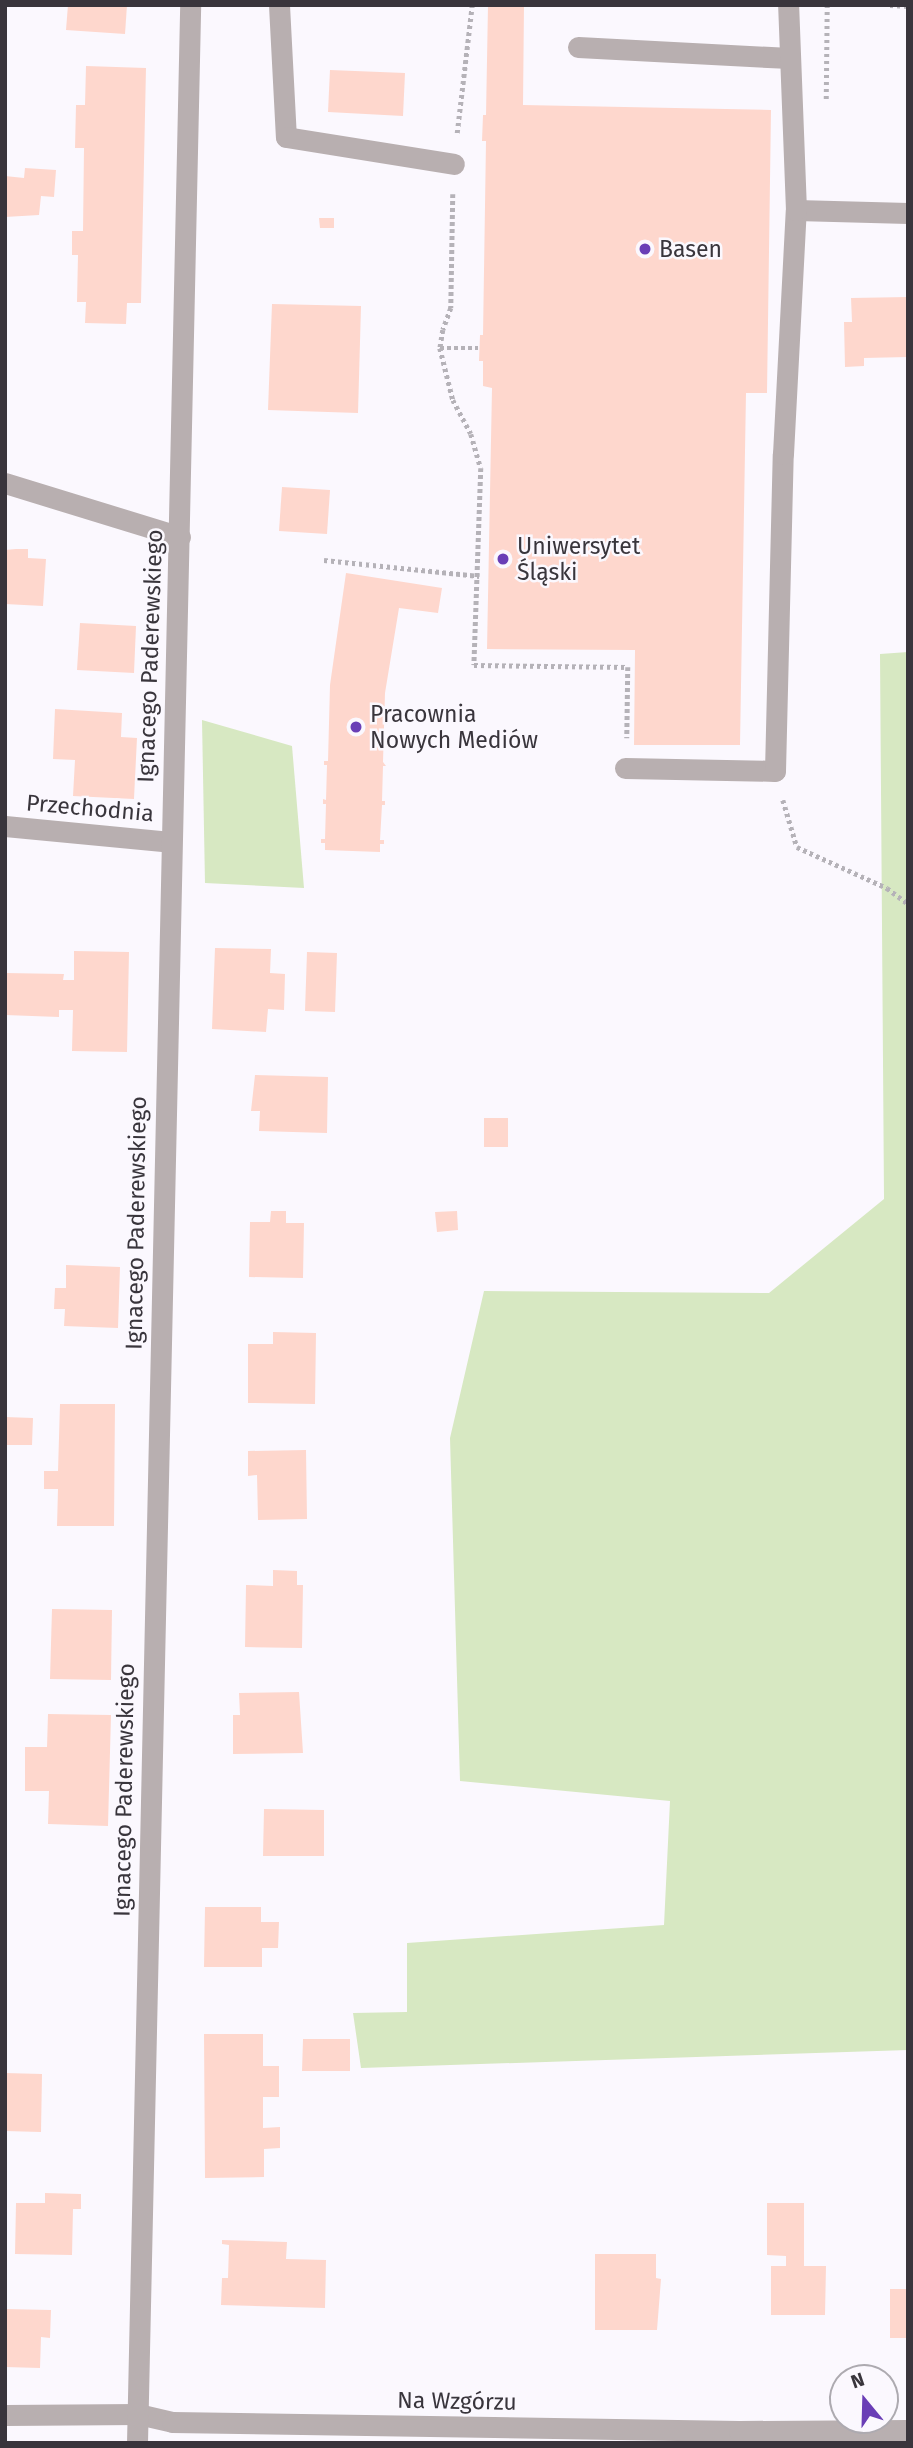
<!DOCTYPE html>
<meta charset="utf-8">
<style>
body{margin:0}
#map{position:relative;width:913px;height:2448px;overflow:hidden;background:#fbf8fe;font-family:"Fira Sans",sans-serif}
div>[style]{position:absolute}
.green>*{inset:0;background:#d7e8c2}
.building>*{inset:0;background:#fed7cd}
.path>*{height:4.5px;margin-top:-2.25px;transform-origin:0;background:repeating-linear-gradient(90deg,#b5b2b8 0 3.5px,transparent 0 7px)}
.minor>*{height:21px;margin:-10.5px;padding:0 10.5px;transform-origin:10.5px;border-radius:10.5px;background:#b8afb0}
.dots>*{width:19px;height:19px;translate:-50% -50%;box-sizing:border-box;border:4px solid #fbf8fe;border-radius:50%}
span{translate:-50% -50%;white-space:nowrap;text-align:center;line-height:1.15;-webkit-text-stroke:5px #fbf8fe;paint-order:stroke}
.poi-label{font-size:23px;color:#39353c}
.left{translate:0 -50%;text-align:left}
.street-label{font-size:23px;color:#39353c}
.frame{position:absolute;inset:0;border:7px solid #39353c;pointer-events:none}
.north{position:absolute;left:829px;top:2364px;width:70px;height:70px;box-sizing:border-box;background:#fbf8fe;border:2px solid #adaab0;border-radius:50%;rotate:341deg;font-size:19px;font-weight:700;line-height:28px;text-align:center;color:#39353c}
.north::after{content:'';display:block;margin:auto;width:24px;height:32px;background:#6a3eb6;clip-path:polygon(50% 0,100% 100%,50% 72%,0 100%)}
</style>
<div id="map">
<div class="green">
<i style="clip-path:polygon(908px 652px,908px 2050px,361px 2068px,353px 2013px,407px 2012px,407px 1943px,664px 1925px,670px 1801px,460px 1781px,450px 1438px,484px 1291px,769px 1293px,884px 1199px,880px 654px)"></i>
<i style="clip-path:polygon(202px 720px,292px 746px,304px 888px,205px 883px)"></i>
</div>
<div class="building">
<i style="clip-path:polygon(68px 5px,127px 5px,125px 34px,66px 30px)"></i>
<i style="clip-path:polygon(488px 5px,524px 5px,523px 105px,771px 110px,767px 393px,746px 393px,740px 745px,634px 745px,635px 650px,487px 649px,492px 388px,483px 386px,483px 361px,479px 361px,480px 335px,483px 335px,486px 141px,482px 141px,483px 115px,486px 115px)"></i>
<i style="clip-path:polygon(86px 66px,146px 68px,141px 303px,127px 303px,126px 324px,85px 323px,86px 302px,77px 302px,78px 255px,72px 255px,72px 231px,83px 231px,84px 148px,75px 148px,76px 105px,85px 105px)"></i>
<i style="clip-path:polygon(330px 70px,405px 73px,403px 116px,328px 112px)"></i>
<i style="clip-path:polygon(25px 168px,56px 170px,54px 197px,41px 196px,39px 215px,5px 217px,5px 176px,24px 178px)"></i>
<i style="clip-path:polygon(319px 218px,334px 218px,334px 228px,320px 228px)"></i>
<i style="clip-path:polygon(908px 297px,908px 357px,864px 358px,864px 366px,845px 367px,844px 322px,852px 322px,851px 298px)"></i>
<i style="clip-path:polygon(272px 304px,361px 306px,358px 413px,268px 410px)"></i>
<i style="clip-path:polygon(282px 487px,330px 490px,327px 534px,279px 531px)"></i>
<i style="clip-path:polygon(16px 549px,28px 549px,28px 558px,46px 559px,43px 606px,5px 604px,5px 550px)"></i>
<i style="clip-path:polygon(346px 573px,442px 588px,438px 613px,399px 608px,385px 693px,383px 762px,386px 766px,383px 766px,382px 801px,385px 801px,385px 805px,382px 805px,380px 840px,384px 840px,384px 844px,380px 844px,380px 852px,325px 850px,325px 843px,321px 843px,321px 839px,325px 839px,326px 804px,323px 804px,323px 799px,326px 800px,327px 765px,324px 765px,324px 761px,328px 761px,330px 685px)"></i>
<i style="clip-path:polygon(80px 623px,136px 626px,134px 673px,77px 670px)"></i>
<i style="clip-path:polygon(55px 709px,122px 713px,121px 737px,137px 738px,134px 799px,73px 796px,75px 760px,53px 759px)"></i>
<i style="clip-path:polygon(215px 948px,271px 949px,270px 973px,285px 974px,284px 1010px,268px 1009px,266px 1032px,212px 1029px)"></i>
<i style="clip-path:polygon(74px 951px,129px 952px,127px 1052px,72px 1051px,73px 1010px,59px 1010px,59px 1017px,5px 1015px,5px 973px,64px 974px,63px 980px,74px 980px)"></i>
<i style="clip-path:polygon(307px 952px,337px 953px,335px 1012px,305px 1011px)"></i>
<i style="clip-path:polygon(255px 1075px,328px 1077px,327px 1133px,259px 1131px,260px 1111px,251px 1111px)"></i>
<i style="clip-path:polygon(484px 1118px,508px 1118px,508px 1147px,484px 1147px)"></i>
<i style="clip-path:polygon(271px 1211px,286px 1211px,286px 1223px,304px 1223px,303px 1278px,249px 1277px,250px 1222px,270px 1222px)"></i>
<i style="clip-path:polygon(457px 1211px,458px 1230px,437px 1232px,435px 1212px)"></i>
<i style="clip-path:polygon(66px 1265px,120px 1267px,118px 1328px,64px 1326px,65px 1309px,54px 1309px,55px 1288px,66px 1288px)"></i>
<i style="clip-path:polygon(273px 1332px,316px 1333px,315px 1404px,248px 1403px,248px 1344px,273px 1344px)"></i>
<i style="clip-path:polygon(60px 1404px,115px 1404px,114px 1526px,57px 1526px,58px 1489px,44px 1489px,44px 1471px,58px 1471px)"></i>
<i style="clip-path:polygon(5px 1417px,33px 1418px,32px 1445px,5px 1445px)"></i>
<i style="clip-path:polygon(306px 1450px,307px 1519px,258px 1520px,257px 1475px,248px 1476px,248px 1451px)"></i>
<i style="clip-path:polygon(273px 1570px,297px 1571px,297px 1585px,303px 1585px,302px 1648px,245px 1647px,246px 1585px,273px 1586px)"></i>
<i style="clip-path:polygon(52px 1609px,112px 1610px,111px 1680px,50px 1679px)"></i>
<i style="clip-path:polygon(299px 1692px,303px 1753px,233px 1754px,233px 1715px,240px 1715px,239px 1693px)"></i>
<i style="clip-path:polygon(48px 1714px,111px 1715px,108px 1826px,48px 1824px,49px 1791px,25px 1791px,25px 1747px,47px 1747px)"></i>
<i style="clip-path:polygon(264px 1809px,324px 1810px,324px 1856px,263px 1856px)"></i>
<i style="clip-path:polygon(205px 1907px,261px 1907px,261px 1922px,279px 1922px,278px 1948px,262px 1948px,262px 1967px,204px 1967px)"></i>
<i style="clip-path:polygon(204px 2034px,263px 2034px,263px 2066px,279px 2066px,279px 2097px,263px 2097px,263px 2128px,280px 2127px,280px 2148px,264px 2149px,264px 2177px,205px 2178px)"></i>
<i style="clip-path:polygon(303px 2039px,350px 2039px,350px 2071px,302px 2071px)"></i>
<i style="clip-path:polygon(5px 2073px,42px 2074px,41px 2132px,5px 2131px)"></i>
<i style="clip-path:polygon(45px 2193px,81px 2194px,81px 2209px,73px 2209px,72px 2255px,15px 2254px,16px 2203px,45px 2203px)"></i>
<i style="clip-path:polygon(767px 2203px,804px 2203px,804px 2266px,826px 2266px,825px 2315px,771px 2315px,771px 2266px,786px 2266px,786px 2256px,767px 2255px)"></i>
<i style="clip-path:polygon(222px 2240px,287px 2242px,286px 2259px,326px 2260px,325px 2308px,221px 2305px,222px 2278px,228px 2278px,229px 2245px,222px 2244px)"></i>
<i style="clip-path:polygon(595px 2254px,656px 2254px,656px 2278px,661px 2279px,657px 2330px,595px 2330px)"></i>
<i style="clip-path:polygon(890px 2289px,908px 2289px,908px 2338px,890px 2338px)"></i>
<i style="clip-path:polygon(5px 2309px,51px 2310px,50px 2338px,41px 2337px,40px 2368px,5px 2367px)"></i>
</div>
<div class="path">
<i style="left:890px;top:5px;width:18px;rotate:3deg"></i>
<i style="left:826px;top:99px;width:94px;rotate:-89.4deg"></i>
<i style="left:457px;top:133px;width:129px;rotate:-83.3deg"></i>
<i style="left:453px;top:194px;width:114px;rotate:91deg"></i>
<i style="left:451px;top:308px;width:23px;rotate:110deg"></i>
<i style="left:443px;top:330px;width:18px;rotate:99deg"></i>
<i style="left:440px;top:348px;width:54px;rotate:76deg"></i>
<i style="left:453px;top:400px;width:38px;rotate:62deg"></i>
<i style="left:471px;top:434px;width:35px;rotate:74deg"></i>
<i style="left:481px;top:468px;width:197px;rotate:92deg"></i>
<i style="left:474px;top:665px;width:154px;rotate:0.7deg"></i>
<i style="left:628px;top:667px;width:71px;rotate:90.8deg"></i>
<i style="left:440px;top:348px;width:39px"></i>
<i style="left:324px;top:560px;width:156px;rotate:5.9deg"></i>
<i style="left:783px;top:800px;width:49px;rotate:73.4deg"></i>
<i style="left:797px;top:847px;width:99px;rotate:24.5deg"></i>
<i style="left:887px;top:888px;width:26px;rotate:37deg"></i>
</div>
<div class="minor">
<i style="left:279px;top:5px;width:132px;rotate:87deg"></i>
<i style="left:286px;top:137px;width:170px;rotate:9.1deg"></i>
<i style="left:578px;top:47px;width:212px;rotate:3deg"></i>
<i style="left:796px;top:210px;width:112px;rotate:1.5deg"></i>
<i style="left:5px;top:483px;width:183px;rotate:17.1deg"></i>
<i style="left:625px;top:768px;width:150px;rotate:1.1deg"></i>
<i style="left:775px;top:771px;width:317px;rotate:-88.6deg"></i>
<i style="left:783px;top:454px;width:244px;rotate:-87deg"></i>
<i style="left:796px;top:210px;width:205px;rotate:-92.2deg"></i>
<i style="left:5px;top:826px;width:166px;rotate:5.5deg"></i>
<i style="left:5px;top:2415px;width:133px;rotate:-0.4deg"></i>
<i style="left:138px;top:2414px;width:35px;rotate:13deg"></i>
<i style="left:172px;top:2422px;width:567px;rotate:0.91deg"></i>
<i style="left:739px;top:2431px;width:169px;rotate:-0.3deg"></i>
<i style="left:137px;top:2443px;width:2439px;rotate:-88.75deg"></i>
</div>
<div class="dots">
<i style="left:645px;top:249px;background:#6a3eb6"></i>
<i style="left:503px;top:559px;background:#6a3eb6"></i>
<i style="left:356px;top:727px;background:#6a3eb6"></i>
</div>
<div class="poi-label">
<span class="left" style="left:659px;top:249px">Basen</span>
<span class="left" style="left:517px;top:559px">Uniwersytet<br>Śląski</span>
<span class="left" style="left:370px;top:727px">Pracownia<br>Nowych Mediów</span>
</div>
<div class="street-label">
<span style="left:150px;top:656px;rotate:-88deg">Ignacego Paderewskiego</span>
<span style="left:90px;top:808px;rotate:5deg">Przechodnia</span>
<span style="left:136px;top:1223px;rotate:-89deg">Ignacego Paderewskiego</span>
<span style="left:124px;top:1790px;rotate:-89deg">Ignacego Paderewskiego</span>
<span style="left:457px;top:2401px;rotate:1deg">Na Wzgórzu</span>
</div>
<div class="frame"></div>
<div class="north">N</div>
</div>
